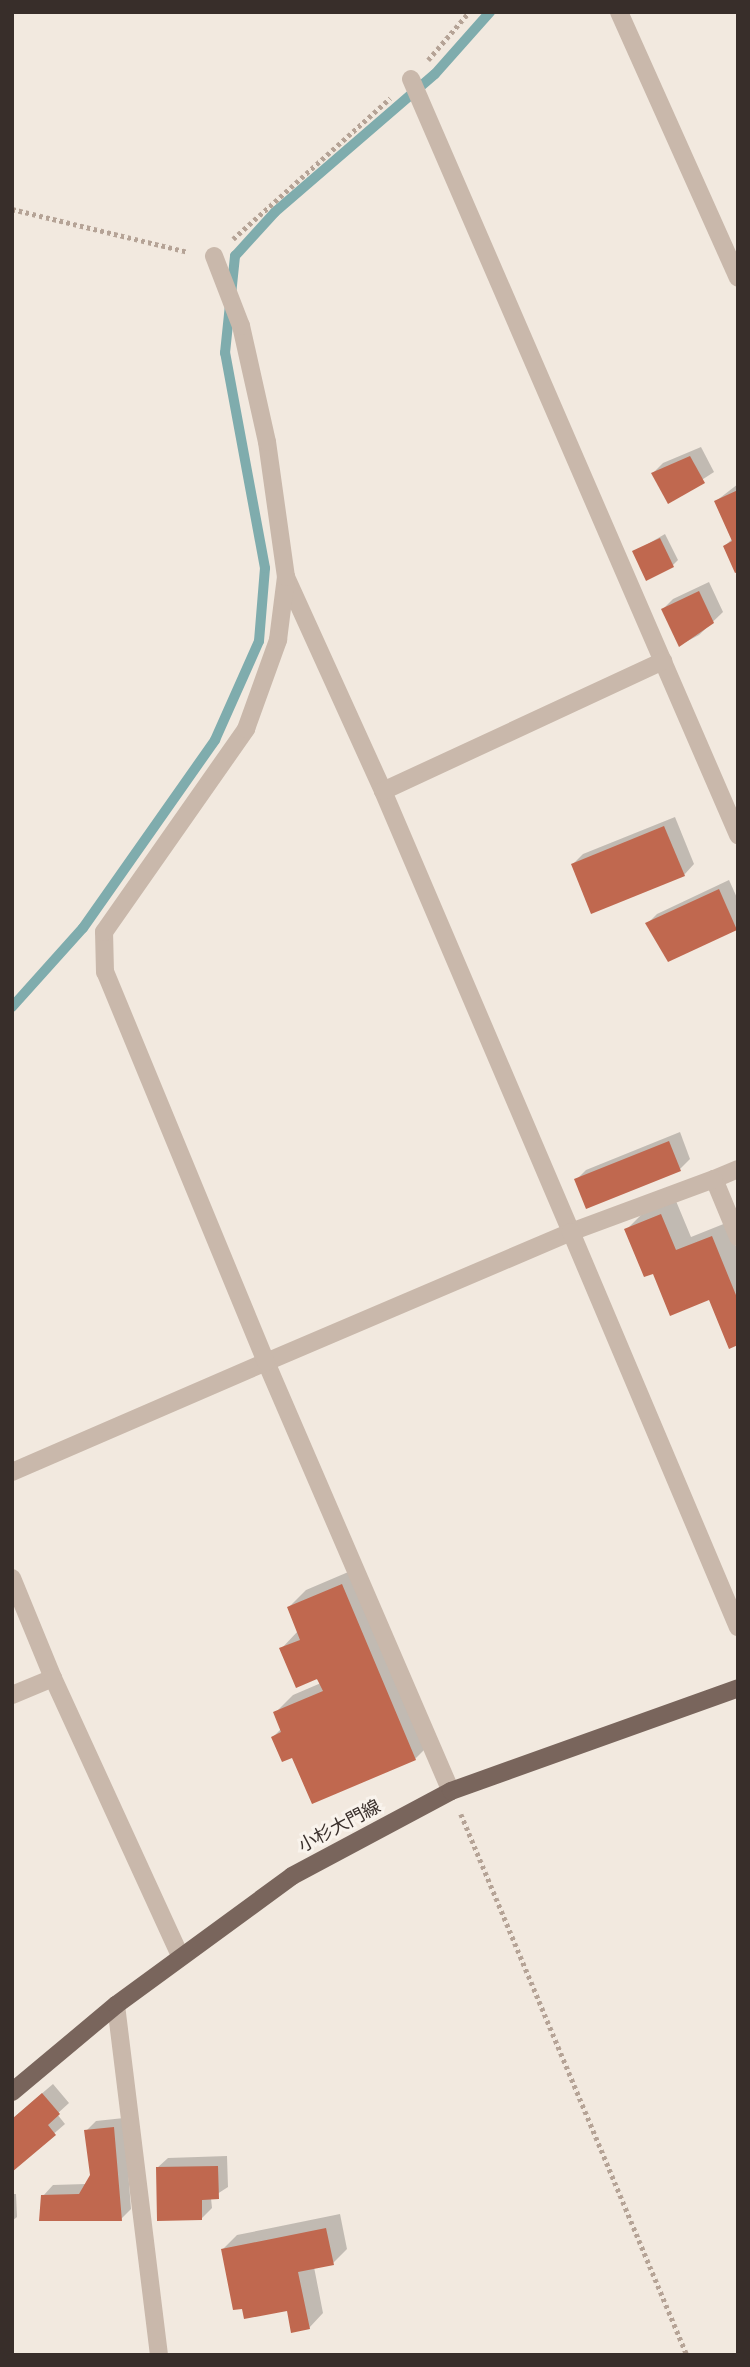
<!DOCTYPE html>
<meta charset="utf-8">
<style>
body{margin:0}
#map{position:relative;width:750px;height:2367px;overflow:hidden;background:#f2e9df;font-family:"Source Sans 3","Noto Sans JP",sans-serif}
div>[style]{position:absolute}
.shadow>*{inset:0;background:#0003}
.stream>*{height:10px;margin:-5px;padding:0 5px;transform-origin:5px;border-radius:5px;background:#7facad}
.building>*{inset:0;background:#c0684f}
.path>*{height:4.5px;margin-top:-2.25px;transform-origin:0;background:repeating-linear-gradient(90deg,#b5a396 0 3.5px,transparent 0 7px)}
.minor>*{height:18px;margin:-9px;padding:0 9px;transform-origin:9px;border-radius:9px;background:#c9b8ab}
.major>*{height:18px;margin:-9px;padding:0 9px;transform-origin:9px;border-radius:9px;background:#79655c}
span{translate:-50% -50%;white-space:nowrap;text-align:center;line-height:1.15;-webkit-text-stroke:6px #f9f3ec;paint-order:stroke}
.street-label{font-size:18px;color:#382e2a}
.frame{position:absolute;inset:0;border:14px solid #382e2a;pointer-events:none}
</style>
<div id="map">
<div class="shadow">
<i style="clip-path:polygon(701px 447px,714px 472px,669px 501px,653px 473px,663px 463px)"></i>
<i style="clip-path:polygon(738px 484px,738px 570px,725px 546px,733px 538px,716px 501px)"></i>
<i style="clip-path:polygon(665px 534px,678px 560px,673px 565px,634px 552px)"></i>
<i style="clip-path:polygon(709px 582px,723px 612px,699px 635px,680px 645px,663px 609px,673px 599px)"></i>
<i style="clip-path:polygon(675px 817px,694px 864px,684px 875px,573px 864px,583px 854px)"></i>
<i style="clip-path:polygon(729px 880px,738px 900px,736px 929px,647px 924px,657px 914px)"></i>
<i style="clip-path:polygon(680px 1132px,690px 1159px,680px 1169px,587px 1207px,576px 1180px,586px 1170px)"></i>
<i style="clip-path:polygon(676px 1201px,691px 1237px,726px 1223px,738px 1251px,738px 1343px,710px 1297px,653px 1271px,626px 1230px,641px 1215px)"></i>
<i style="clip-path:polygon(360px 1567px,433px 1741px,415px 1759px,293px 1756px,273px 1737px,282px 1728px,275px 1713px,293px 1695px,321px 1683px,281px 1649px,298px 1631px,289px 1607px,306px 1590px)"></i>
<i style="clip-path:polygon(53px 2084px,69px 2103px,57px 2114px,65px 2124px,12px 2170px,12px 2119px)"></i>
<i style="clip-path:polygon(124px 2118px,131px 2209px,121px 2219px,43px 2196px,53px 2185px,86px 2184px,92px 2176px,86px 2131px,96px 2121px)"></i>
<i style="clip-path:polygon(227px 2156px,228px 2187px,211px 2198px,212px 2208px,202px 2218px,157px 2168px,168px 2158px)"></i>
<i style="clip-path:polygon(12px 2194px,16px 2194px,17px 2217px,12px 2221px)"></i>
<i style="clip-path:polygon(340px 2214px,347px 2249px,333px 2263px,314px 2267px,323px 2313px,309px 2328px,288px 2309px,243px 2307px,222px 2250px,237px 2235px)"></i>
</div>
<div class="stream">
<i style="left:12px;top:1007px;width:106px;rotate:-48.1deg"></i>
<i style="left:83px;top:928px;width:230px;rotate:-54.9deg"></i>
<i style="left:215px;top:740px;width:108px;rotate:-66deg"></i>
<i style="left:259px;top:641px;width:73px;rotate:-85.3deg"></i>
<i style="left:265px;top:568px;width:219px;rotate:-100.5deg"></i>
<i style="left:225px;top:353px;width:98px;rotate:-84.1deg"></i>
<i style="left:235px;top:256px;width:59px;rotate:-47.7deg"></i>
<i style="left:275px;top:212px;width:211px;rotate:-40.8deg"></i>
<i style="left:435px;top:74px;width:83px;rotate:-48.4deg"></i>
</div>
<div class="building">
<i style="clip-path:polygon(690px 456px,705px 483px,668px 504px,651px 473px)"></i>
<i style="clip-path:polygon(738px 490px,738px 572px,735px 573px,723px 546px,732px 541px,714px 501px)"></i>
<i style="clip-path:polygon(660px 538px,674px 567px,646px 581px,632px 551px)"></i>
<i style="clip-path:polygon(699px 591px,714px 623px,679px 647px,661px 609px)"></i>
<i style="clip-path:polygon(664px 826px,685px 876px,591px 914px,571px 864px)"></i>
<i style="clip-path:polygon(719px 889px,737px 930px,668px 962px,645px 923px)"></i>
<i style="clip-path:polygon(669px 1141px,681px 1171px,586px 1209px,574px 1179px)"></i>
<i style="clip-path:polygon(661px 1214px,676px 1250px,712px 1236px,738px 1300px,738px 1345px,729px 1349px,709px 1300px,670px 1316px,653px 1274px,644px 1277px,624px 1229px)"></i>
<i style="clip-path:polygon(342px 1584px,416px 1760px,312px 1804px,292px 1758px,282px 1762px,271px 1737px,281px 1732px,273px 1712px,323px 1691px,317px 1679px,296px 1688px,279px 1648px,300px 1640px,287px 1607px)"></i>
<i style="clip-path:polygon(42px 2093px,60px 2114px,48px 2125px,56px 2135px,12px 2172px,12px 2119px)"></i>
<i style="clip-path:polygon(114px 2127px,122px 2221px,39px 2221px,41px 2195px,79px 2194px,90px 2175px,84px 2130px)"></i>
<i style="clip-path:polygon(218px 2166px,219px 2199px,202px 2200px,202px 2220px,157px 2221px,156px 2167px)"></i>
<i style="clip-path:polygon(326px 2228px,334px 2265px,298px 2272px,310px 2329px,291px 2333px,287px 2311px,244px 2319px,242px 2309px,233px 2310px,221px 2249px)"></i>
</div>
<div class="path">
<i style="left:428px;top:60px;width:63px;rotate:-49.5deg"></i>
<i style="left:12px;top:209px;width:181px;rotate:13.7deg"></i>
<i style="left:233px;top:239px;width:211px;rotate:-41.9deg"></i>
<i style="left:461px;top:1814px;width:586px;rotate:67.33deg"></i>
</div>
<div class="minor">
<i style="left:619px;top:12px;width:291px;rotate:65.9deg"></i>
<i style="left:411px;top:79px;width:824px;rotate:66.61deg"></i>
<i style="left:286px;top:577px;width:235px;rotate:65.6deg"></i>
<i style="left:383px;top:791px;width:479px;rotate:66.9deg"></i>
<i style="left:571px;top:1232px;width:332px;rotate:156.9deg"></i>
<i style="left:266px;top:1362px;width:467px;rotate:66.7deg"></i>
<i style="left:383px;top:791px;width:309px;rotate:-24.9deg"></i>
<i style="left:738px;top:1169px;width:26px;rotate:157deg"></i>
<i style="left:714px;top:1179px;width:63px;rotate:67.5deg"></i>
<i style="left:714px;top:1179px;width:153px;rotate:159.7deg"></i>
<i style="left:571px;top:1232px;width:429px;rotate:67.1deg"></i>
<i style="left:12px;top:1472px;width:277px;rotate:-23.4deg"></i>
<i style="left:266px;top:1362px;width:422px;rotate:-112.4deg"></i>
<i style="left:105px;top:972px;width:40px;rotate:-91.4deg"></i>
<i style="left:104px;top:932px;width:248px;rotate:-55deg"></i>
<i style="left:246px;top:729px;width:95px;rotate:-70.2deg"></i>
<i style="left:278px;top:640px;width:64px;rotate:-82.8deg"></i>
<i style="left:286px;top:577px;width:136px;rotate:-98deg"></i>
<i style="left:267px;top:442px;width:119px;rotate:-102.6deg"></i>
<i style="left:241px;top:326px;width:75px;rotate:-111.1deg"></i>
<i style="left:12px;top:1578px;width:108px;rotate:67.7deg"></i>
<i style="left:53px;top:1678px;width:44px;rotate:157.5deg"></i>
<i style="left:53px;top:1678px;width:307px;rotate:65.4deg"></i>
<i style="left:116px;top:2005px;width:353px;rotate:83deg"></i>
</div>
<div class="major">
<i style="left:12px;top:2092px;width:136px;rotate:-39.9deg"></i>
<i style="left:116px;top:2005px;width:218px;rotate:-36.2deg"></i>
<i style="left:292px;top:1876px;width:180px;rotate:-28.1deg"></i>
<i style="left:451px;top:1791px;width:305px;rotate:-19.7deg"></i>
</div>
<div class="street-label">
<span style="left:340px;top:1827px;rotate:-28deg">小杉大門線</span>
</div>
<div class="frame"></div>
</div>
